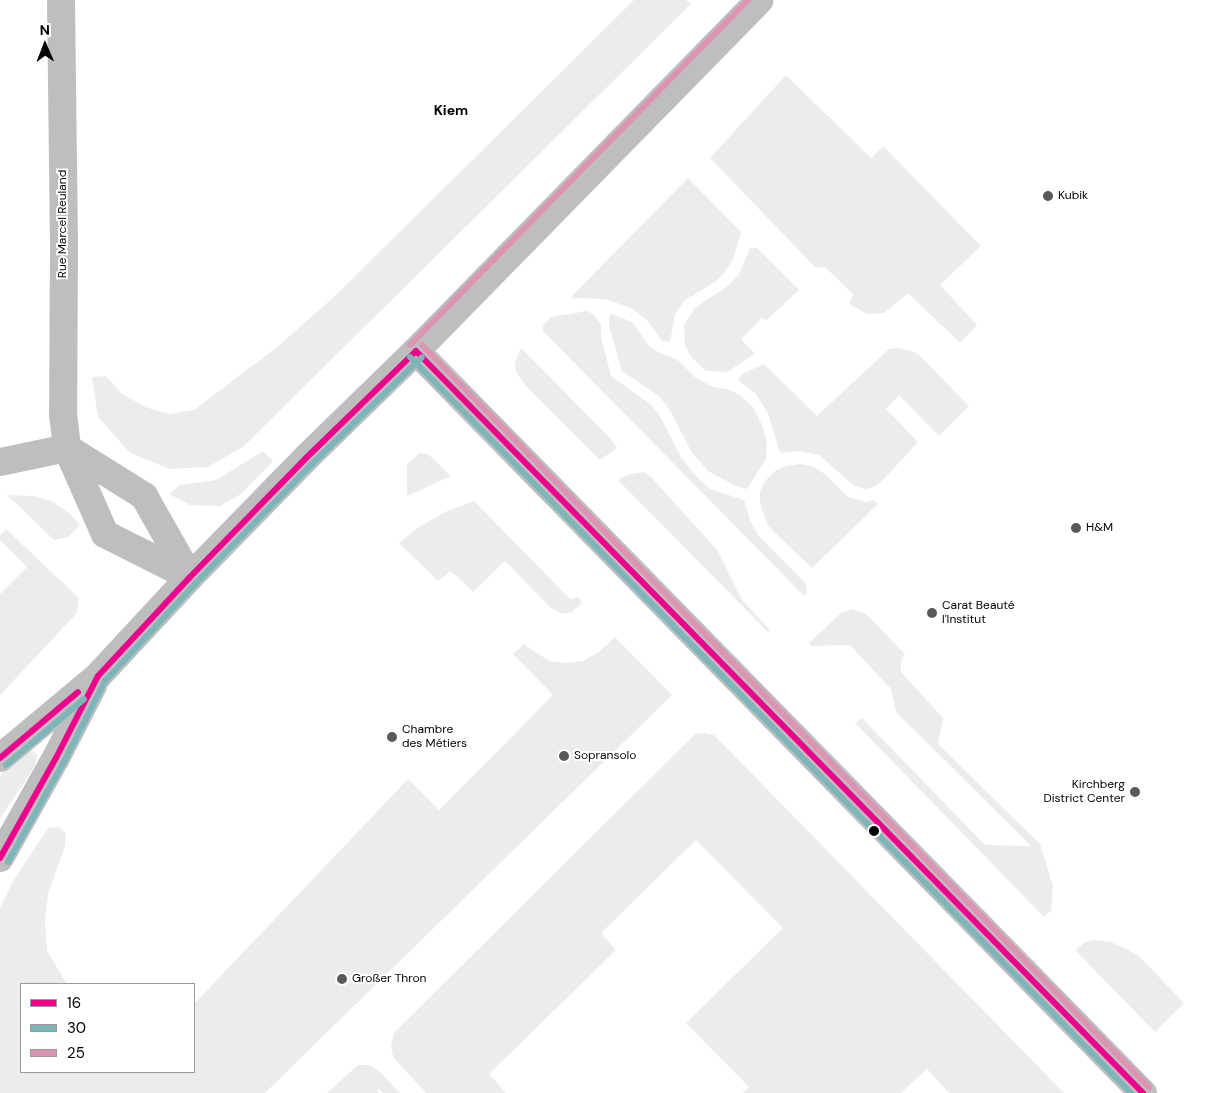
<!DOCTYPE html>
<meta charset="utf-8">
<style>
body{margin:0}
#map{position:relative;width:1224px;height:1093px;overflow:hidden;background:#fff;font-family:"DM Sans",sans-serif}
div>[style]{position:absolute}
.green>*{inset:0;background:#ececec}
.minor>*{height:28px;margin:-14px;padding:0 14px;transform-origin:14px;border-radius:14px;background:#bebebe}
.tertiary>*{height:28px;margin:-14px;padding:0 14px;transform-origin:14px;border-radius:14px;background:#bebebe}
.bus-1>*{height:6px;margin:-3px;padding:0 3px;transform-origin:3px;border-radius:3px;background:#ed028c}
.bus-2>*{height:6px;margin:-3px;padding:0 3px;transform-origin:3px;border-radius:3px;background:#7db5b9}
.bus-3>*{height:6px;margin:-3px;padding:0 3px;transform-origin:3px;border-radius:3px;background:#dc93b4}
.dots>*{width:14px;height:14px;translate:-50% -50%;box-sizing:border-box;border:2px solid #fff;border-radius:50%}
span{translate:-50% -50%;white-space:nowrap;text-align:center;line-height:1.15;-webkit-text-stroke:4px #fff;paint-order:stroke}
.poi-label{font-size:12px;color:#000}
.left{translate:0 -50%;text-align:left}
.right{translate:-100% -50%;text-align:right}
.street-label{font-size:12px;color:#000}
.neighbourhood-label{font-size:14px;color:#000;font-weight:700}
.legend{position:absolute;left:20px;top:983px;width:175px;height:90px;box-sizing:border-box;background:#fff;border:1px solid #999;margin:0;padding:6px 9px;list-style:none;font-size:15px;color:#000}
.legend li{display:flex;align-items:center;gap:10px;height:25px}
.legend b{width:25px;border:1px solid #999}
.north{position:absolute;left:20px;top:20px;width:50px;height:50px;-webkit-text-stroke:4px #fff;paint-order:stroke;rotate:359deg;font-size:14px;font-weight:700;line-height:20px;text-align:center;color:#000}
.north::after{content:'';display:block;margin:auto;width:18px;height:22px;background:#000;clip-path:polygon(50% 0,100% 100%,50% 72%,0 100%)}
</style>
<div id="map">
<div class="green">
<i style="clip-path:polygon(634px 0,686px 0,691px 4px,243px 447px,208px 467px,170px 469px,130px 453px,98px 417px,92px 377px,106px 376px,121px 393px,145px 407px,169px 414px,194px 410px,276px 348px,335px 296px)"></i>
<i style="clip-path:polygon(786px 75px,871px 158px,883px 146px,981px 246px,940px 285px,977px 325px,960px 343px,908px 293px,884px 313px,867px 314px,849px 304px,853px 294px,825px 267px,816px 268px,710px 158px)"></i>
<i style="clip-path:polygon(688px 178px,741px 232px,733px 260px,724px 273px,715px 282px,684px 301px,675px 314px,670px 342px,662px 341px,647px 320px,631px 308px,605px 299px,570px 298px)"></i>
<i style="clip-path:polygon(750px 248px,757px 248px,799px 290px,767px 320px,762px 318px,741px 339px,755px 354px,727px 372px,706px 371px,691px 357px,685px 345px,684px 325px,695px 308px,729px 285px,739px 274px)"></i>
<i style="clip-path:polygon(587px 311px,593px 314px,601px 324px,601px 337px,611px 376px,651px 405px,660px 416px,681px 457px,696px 476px,710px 489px,744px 500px,750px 520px,758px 535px,806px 584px,807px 592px,804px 596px,543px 331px,543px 326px,551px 317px)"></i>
<i style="clip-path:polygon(612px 314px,632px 322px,649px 346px,660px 353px,678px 360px,696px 378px,713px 387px,727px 389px,740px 395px,753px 407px,763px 427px,767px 444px,766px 459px,747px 489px,735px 486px,708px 471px,692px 453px,671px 412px,660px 397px,622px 371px,609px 326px,610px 315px)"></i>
<i style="clip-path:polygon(521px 348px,610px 438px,617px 448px,600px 460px,526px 386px,516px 372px,515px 362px)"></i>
<i style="clip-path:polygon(898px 348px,908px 350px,918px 354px,969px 406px,939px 436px,899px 395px,886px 409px,918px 442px,885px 478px,874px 487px,865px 489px,853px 485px,819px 455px,798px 451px,780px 453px,768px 413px,755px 393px,738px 380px,742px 374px,764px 364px,817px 416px,889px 349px)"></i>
<i style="clip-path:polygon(263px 451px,273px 461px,241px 494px,220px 506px,190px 505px,169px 494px,180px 485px,216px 480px)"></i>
<i style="clip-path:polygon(420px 453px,428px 454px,451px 476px,407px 496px,407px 464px)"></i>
<i style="clip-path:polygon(800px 464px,812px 466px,825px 474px,848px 497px,866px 502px,874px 500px,878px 504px,812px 568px,768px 526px,760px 503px,760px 491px,765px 481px,775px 471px,785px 466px)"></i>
<i style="clip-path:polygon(643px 472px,651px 477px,718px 551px,742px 600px,770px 630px,768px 632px,618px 480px,627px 475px)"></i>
<i style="clip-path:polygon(7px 495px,34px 496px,53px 502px,69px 513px,80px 525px,68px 537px,54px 540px)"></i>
<i style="clip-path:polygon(474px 501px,571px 600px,578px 596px,582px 603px,572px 612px,562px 614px,551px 608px,505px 561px,473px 592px,451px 571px,438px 581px,399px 543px,419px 527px,445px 512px)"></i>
<i style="clip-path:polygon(6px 529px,79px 598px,77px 613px,0 695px,0 594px,27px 567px,0 540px,0 536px)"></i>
<i style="clip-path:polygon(853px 609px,866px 614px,905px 654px,901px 662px,901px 672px,943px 718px,938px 744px,1040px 844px,1053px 886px,1051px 911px,1044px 917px,855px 723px,862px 718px,985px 845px,1031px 846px,896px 712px,891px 689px,850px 645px,812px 646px,809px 643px,841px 613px)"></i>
<i style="clip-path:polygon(615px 637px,672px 695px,265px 1093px,0 1093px,0 908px,12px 883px,48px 828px,60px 827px,66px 834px,65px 846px,48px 894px,45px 922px,47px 951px,67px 984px,21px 984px,21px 1072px,194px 1072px,194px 1004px,408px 779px,439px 810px,553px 695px,513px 654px,524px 644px,549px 661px,564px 663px,583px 661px,599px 652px)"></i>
<i style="clip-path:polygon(704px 733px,714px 735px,721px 742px,1064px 1093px,949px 1093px,927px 1069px,901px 1093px,743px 1093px,749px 1087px,686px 1023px,783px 928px,696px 840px,601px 933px,616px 950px,489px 1074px,506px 1093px,426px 1093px,393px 1057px,391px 1045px,394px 1033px,689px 740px,695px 734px)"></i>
<i style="clip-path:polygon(32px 750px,37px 755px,35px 766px,0 819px,0 776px,22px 754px)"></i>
<i style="clip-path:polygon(1094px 940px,1111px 942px,1127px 949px,1140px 957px,1184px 1003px,1155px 1032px,1075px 950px,1085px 942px)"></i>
<i style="clip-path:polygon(358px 1065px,369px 1065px,379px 1071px,400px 1093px,383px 1093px,379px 1089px,377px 1091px,379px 1093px,327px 1093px)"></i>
</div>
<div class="minor">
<i style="left:61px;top:0;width:244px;rotate:89.3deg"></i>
<i style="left:64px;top:244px;width:170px;rotate:90.3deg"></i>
<i style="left:63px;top:414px;width:34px;rotate:83deg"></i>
<i style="left:67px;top:448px;width:94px;rotate:66.2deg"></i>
<i style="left:105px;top:534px;width:95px;rotate:26.8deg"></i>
<i style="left:416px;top:351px;width:1039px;rotate:45.59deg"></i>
<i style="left:0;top:462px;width:68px;rotate:-11.8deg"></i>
<i style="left:67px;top:448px;width:91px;rotate:31.9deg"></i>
<i style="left:144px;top:496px;width:93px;rotate:60.4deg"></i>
</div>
<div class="tertiary">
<i style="left:0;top:758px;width:128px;rotate:-39.9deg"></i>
<i style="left:98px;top:676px;width:135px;rotate:-47.1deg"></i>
<i style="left:190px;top:577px;width:166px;rotate:-45.7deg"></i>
<i style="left:306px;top:458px;width:153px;rotate:-44.2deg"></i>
<i style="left:416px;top:351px;width:491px;rotate:-45.6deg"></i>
<i style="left:0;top:858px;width:115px;rotate:-60.8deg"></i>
<i style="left:56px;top:758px;width:81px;rotate:-62.8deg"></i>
</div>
<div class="bus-1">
<i style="left:416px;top:351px;width:1039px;rotate:45.59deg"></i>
<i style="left:0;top:758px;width:102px;rotate:-40.2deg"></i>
<i style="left:0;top:858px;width:115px;rotate:-60.8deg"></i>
<i style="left:56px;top:758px;width:92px;rotate:-62.9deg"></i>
<i style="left:98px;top:676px;width:135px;rotate:-47.1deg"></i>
<i style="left:190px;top:577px;width:166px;rotate:-45.7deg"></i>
<i style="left:306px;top:458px;width:153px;rotate:-44.2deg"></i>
</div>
<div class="bus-2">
<i style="left:410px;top:357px;width:1030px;rotate:45.59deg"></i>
<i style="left:6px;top:765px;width:102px;rotate:-40.2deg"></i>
<i style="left:8px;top:862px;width:115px;rotate:-60.8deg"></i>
<i style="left:64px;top:762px;width:91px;rotate:-63.2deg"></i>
<i style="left:105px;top:681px;width:134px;rotate:-47.1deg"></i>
<i style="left:196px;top:583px;width:166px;rotate:-45.7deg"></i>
<i style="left:312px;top:464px;width:153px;rotate:-44.2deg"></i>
</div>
<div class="bus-3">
<i style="left:410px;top:345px;width:483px;rotate:-45.6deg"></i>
<i style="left:422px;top:345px;width:1039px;rotate:45.59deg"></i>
</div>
<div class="dots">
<i style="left:1048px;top:196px;background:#595959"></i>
<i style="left:1076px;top:528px;background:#595959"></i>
<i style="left:932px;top:613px;background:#595959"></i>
<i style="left:392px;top:737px;background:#595959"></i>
<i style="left:564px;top:756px;background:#595959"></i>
<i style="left:1135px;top:792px;background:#595959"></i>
<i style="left:874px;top:831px;background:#000"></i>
<i style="left:342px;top:979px;background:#595959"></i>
</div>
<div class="poi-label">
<span class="left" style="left:1058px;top:196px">Kubik</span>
<span class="left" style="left:1086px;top:528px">H&amp;M</span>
<span class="left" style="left:942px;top:613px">Carat Beauté<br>l'Institut</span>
<span class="left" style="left:402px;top:737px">Chambre<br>des Métiers</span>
<span class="left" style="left:574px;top:756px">Sopransolo</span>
<span class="right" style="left:1125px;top:792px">Kirchberg<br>District Center</span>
<span class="left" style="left:352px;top:979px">Großer Thron</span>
</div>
<div class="street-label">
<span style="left:63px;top:224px;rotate:-90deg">Rue Marcel Reuland</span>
</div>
<div class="neighbourhood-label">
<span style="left:451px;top:110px">Kiem</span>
</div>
<ul class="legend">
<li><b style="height:6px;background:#ed028c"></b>16</li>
<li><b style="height:6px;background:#7db5b9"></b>30</li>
<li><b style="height:6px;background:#dc93b4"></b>25</li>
</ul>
<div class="north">N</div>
</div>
